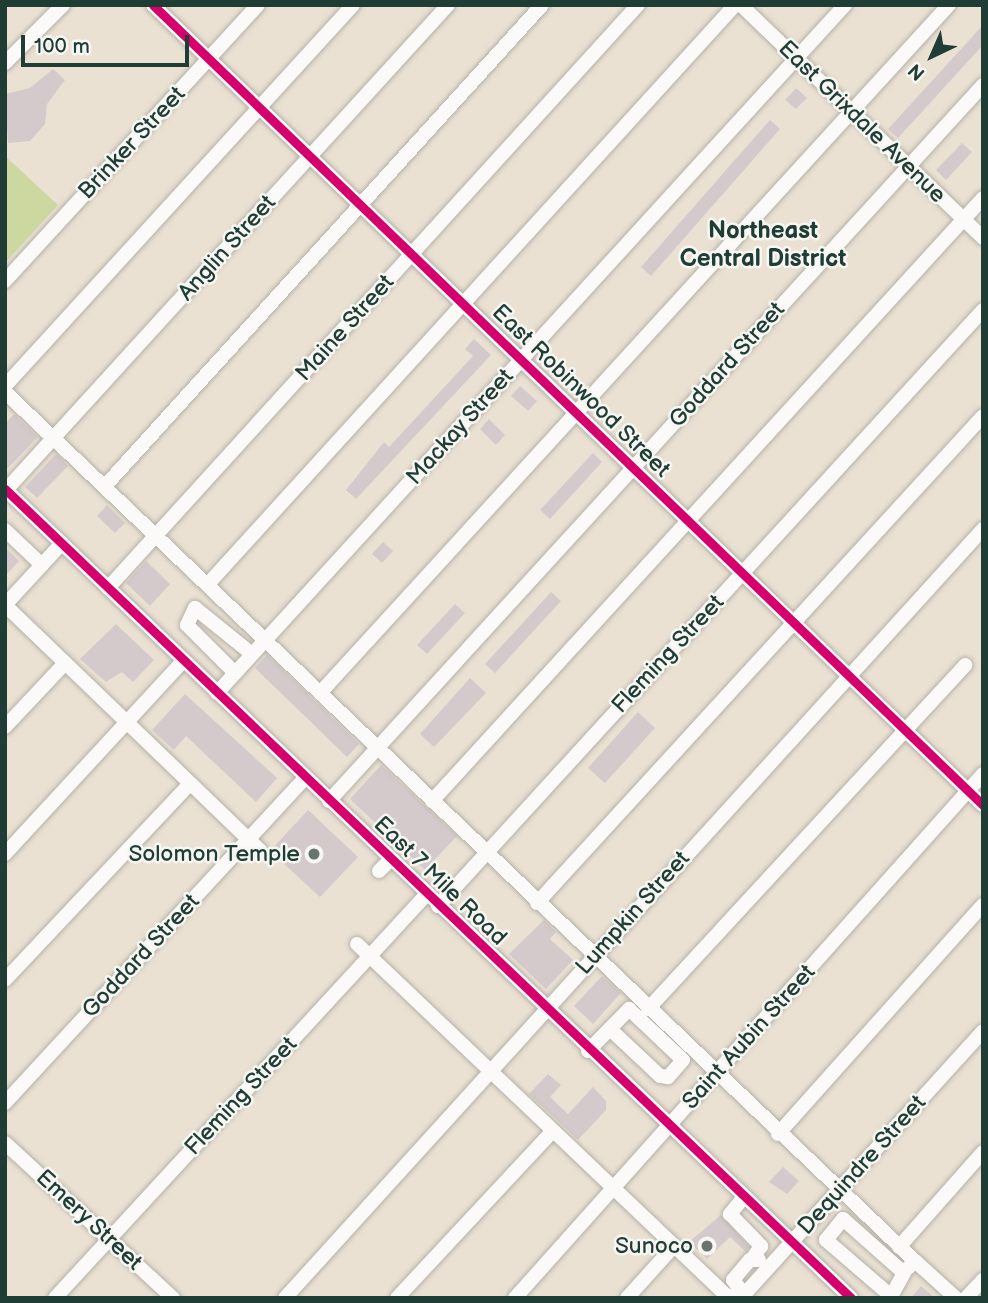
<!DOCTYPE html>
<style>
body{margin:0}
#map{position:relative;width:988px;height:1303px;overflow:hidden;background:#eae1d3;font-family:"Balsamiq Sans",sans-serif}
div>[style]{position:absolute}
.green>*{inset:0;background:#ccd8a0}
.building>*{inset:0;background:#d5cacb}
.roads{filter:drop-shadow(0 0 2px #b4b1a8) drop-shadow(0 0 2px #b4b1a8)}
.minor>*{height:14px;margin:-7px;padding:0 7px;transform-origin:7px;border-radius:7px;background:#fcfaf8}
.cycleway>*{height:9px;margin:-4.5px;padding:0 4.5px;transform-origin:4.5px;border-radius:4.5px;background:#d6006c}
.dots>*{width:19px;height:19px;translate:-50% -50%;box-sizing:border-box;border:4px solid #f6f6f2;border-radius:50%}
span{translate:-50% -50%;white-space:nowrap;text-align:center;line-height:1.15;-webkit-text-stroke:5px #f6f6f2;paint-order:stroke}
.street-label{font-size:23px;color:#1f3d34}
.poi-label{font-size:23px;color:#1f3d34}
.right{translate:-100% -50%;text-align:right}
.neighbourhood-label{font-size:24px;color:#1f3d34;font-weight:700}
.frame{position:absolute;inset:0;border:7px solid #1f3d34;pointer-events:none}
.north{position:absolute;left:897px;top:21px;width:70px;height:70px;-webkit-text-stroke:5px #f6f6f2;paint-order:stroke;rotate:224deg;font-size:19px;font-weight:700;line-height:28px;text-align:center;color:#1f3d34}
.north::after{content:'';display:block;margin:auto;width:24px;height:32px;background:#1f3d34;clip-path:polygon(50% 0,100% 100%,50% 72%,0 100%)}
.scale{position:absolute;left:21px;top:35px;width:168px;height:32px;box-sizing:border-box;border:4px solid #1f3d34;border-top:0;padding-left:9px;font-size:21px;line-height:24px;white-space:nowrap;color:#1f3d34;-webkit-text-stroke:5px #f6f6f2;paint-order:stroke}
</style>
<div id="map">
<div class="green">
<i style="clip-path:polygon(5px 156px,58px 205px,5px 263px,7px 167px)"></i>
</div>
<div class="building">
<i style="clip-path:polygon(983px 25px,983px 45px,898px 138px,888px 129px)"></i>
<i style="clip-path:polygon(53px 69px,65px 80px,47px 104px,45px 124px,30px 141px,8px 143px,5px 94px,30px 88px)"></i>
<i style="clip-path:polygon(796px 88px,807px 98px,796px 109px,785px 100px)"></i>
<i style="clip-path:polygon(770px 120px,780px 129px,651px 276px,641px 267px)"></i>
<i style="clip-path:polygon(962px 143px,972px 152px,946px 180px,936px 170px)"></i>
<i style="clip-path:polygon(474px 339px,491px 355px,356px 499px,346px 490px,384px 442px,389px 447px,473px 356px,465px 349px)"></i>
<i style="clip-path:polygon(520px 386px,537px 401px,528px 411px,511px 396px)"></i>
<i style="clip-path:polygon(14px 414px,38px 437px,5px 471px,5px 424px)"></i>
<i style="clip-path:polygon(489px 419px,505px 435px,496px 445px,480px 429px)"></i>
<i style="clip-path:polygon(593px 453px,602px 462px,550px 519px,540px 510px)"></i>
<i style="clip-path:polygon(56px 454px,68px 466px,37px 498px,25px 487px)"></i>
<i style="clip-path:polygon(107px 505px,125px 523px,115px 533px,97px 516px)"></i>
<i style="clip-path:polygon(383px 542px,393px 551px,382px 563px,372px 554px)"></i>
<i style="clip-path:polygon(5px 547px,19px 561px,5px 576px)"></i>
<i style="clip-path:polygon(146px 561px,170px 584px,150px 606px,126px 583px)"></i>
<i style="clip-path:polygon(551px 592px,561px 601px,495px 673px,485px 664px)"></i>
<i style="clip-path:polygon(455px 604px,465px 613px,427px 654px,417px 645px)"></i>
<i style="clip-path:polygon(116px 624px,154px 660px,133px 682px,122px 672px,106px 682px,80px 659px)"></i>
<i style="clip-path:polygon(267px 655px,359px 744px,347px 757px,255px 668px)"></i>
<i style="clip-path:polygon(470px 678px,486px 693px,434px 747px,420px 734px)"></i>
<i style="clip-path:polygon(185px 694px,277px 778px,256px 802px,186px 736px,174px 750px,152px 730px)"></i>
<i style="clip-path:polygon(638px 712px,655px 728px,605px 783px,588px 768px)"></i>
<i style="clip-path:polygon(381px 765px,457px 836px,425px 870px,350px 799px)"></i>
<i style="clip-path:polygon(308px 810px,358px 857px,320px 897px,270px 851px)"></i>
<i style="clip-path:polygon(544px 920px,556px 932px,550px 939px,573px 960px,546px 989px,509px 954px)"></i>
<i style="clip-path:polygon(602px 976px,621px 993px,593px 1024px,574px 1006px)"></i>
<i style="clip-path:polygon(548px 1074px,561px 1085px,550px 1097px,568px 1114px,593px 1087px,606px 1101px,606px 1110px,578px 1140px,529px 1094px)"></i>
<i style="clip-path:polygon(783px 1167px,799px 1181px,787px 1194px,769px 1182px)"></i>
<i style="clip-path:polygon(721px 1215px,749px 1247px,746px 1252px,730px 1237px,707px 1259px,689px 1242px)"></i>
<i style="clip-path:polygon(921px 1286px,935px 1298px,911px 1298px)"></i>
</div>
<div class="roads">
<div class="minor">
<i style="left:153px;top:5px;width:1153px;rotate:43.95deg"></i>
<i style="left:741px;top:5px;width:336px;rotate:43.9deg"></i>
<i style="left:5px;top:63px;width:82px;rotate:-45deg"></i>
<i style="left:5px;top:281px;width:374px;rotate:-47.5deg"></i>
<i style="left:5px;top:386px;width:516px;rotate:-47.59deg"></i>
<i style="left:5px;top:392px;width:1258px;rotate:43.68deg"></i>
<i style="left:105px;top:486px;width:650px;rotate:-47.74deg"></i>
<i style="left:5px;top:489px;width:1171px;rotate:43.72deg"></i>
<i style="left:6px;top:490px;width:656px;rotate:-47.66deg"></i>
<i style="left:5px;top:530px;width:51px;rotate:43.4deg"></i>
<i style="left:208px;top:584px;width:783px;rotate:-47.69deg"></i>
<i style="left:108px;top:588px;width:788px;rotate:-47.73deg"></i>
<i style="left:5px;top:605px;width:355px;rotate:43.9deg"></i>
<i style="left:5px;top:605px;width:84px;rotate:-47.4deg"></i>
<i style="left:235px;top:673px;width:68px;rotate:-135deg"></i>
<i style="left:187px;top:625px;width:19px;rotate:-65deg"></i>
<i style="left:195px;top:608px;width:73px;rotate:38.9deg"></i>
<i style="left:217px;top:693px;width:932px;rotate:-47.61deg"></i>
<i style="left:320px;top:693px;width:932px;rotate:-47.57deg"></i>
<i style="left:5px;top:727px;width:88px;rotate:-46.8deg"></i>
<i style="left:329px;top:801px;width:970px;rotate:-47.59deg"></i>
<i style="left:432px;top:801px;width:817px;rotate:-47.58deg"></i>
<i style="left:5px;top:854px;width:263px;rotate:-47.3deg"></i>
<i style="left:379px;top:871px;width:16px;rotate:-45deg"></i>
<i style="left:537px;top:903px;width:660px;rotate:-47.52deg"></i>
<i style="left:438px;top:906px;width:808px;rotate:-47.56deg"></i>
<i style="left:357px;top:944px;width:509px;rotate:43.57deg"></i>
<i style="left:726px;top:1295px;width:15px;rotate:11deg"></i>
<i style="left:5px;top:980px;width:270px;rotate:-46.7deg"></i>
<i style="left:648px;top:1009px;width:468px;rotate:-47.3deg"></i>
<i style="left:588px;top:1051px;width:59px;rotate:-45.7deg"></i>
<i style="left:629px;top:1009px;width:74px;rotate:43.4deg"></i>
<i style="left:683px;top:1060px;width:23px;rotate:131deg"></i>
<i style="left:668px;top:1077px;width:8px;rotate:-173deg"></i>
<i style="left:660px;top:1076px;width:69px;rotate:-136.8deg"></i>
<i style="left:5px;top:1103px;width:442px;rotate:-47.3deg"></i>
<i style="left:778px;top:1134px;width:307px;rotate:-48.2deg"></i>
<i style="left:5px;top:1143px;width:229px;rotate:42.7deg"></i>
<i style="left:743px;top:1198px;width:21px;rotate:129deg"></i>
<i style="left:730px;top:1214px;width:45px;rotate:45.9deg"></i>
<i style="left:761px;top:1246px;width:14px;rotate:124deg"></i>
<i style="left:843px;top:1219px;width:81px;rotate:41.5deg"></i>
<i style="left:904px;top:1273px;width:26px;rotate:119deg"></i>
<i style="left:891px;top:1296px;width:86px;rotate:-139.3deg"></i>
<i style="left:826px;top:1240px;width:27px;rotate:-51deg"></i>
<i style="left:899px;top:1247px;width:127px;rotate:-48.5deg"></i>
<i style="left:908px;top:1268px;width:10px;rotate:-45deg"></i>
<i style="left:915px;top:1261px;width:55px;rotate:42.1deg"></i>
<i style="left:744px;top:1294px;width:18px;rotate:-128deg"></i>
<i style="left:733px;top:1280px;width:26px;rotate:-50deg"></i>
<i style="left:750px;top:1260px;width:9px"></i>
<i style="left:55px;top:1298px;width:548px;rotate:-47.37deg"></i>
<i style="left:285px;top:1298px;width:1039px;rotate:-47.77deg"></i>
<i style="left:397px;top:1298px;width:227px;rotate:-47deg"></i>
<i style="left:515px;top:1298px;width:703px;rotate:-48.23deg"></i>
<i style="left:627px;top:1298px;width:70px;rotate:-47.9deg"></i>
<i style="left:741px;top:1298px;width:360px;rotate:-47.8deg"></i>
<i style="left:966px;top:1298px;width:25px;rotate:-47deg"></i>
</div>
</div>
<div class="cycleway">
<i style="left:153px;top:5px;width:1153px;rotate:43.95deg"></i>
<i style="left:5px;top:489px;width:1171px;rotate:43.72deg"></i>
</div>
<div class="dots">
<i style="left:314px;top:854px;background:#66766c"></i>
<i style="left:707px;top:1246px;background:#66766c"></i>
</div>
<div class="street-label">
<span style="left:862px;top:122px;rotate:44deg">East Grixdale Avenue</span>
<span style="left:132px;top:143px;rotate:-47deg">Brinker Street</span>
<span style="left:227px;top:248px;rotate:-48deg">Anglin Street</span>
<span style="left:345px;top:328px;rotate:-48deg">Maine Street</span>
<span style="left:727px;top:365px;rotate:-48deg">Goddard Street</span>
<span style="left:581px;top:391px;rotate:44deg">East Robinwood Street</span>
<span style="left:460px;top:427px;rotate:-48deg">Mackay Street</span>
<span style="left:668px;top:654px;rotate:-47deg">Fleming Street</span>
<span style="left:440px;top:881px;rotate:44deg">East 7 Mile Road</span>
<span style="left:633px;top:913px;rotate:-48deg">Lumpkin Street</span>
<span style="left:141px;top:956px;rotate:-47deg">Goddard Street</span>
<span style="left:749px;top:1037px;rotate:-48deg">Saint Aubin Street</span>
<span style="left:241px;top:1096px;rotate:-47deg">Fleming Street</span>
<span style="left:862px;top:1165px;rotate:-48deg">Dequindre Street</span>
<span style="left:89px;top:1220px;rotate:43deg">Emery Street</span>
</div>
<div class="poi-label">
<span class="right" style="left:300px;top:854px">Solomon Temple</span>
<span class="right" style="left:693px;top:1246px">Sunoco</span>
</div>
<div class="neighbourhood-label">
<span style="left:763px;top:245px">Northeast<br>Central District</span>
</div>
<div class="frame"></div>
<div class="north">N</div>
<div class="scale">100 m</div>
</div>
